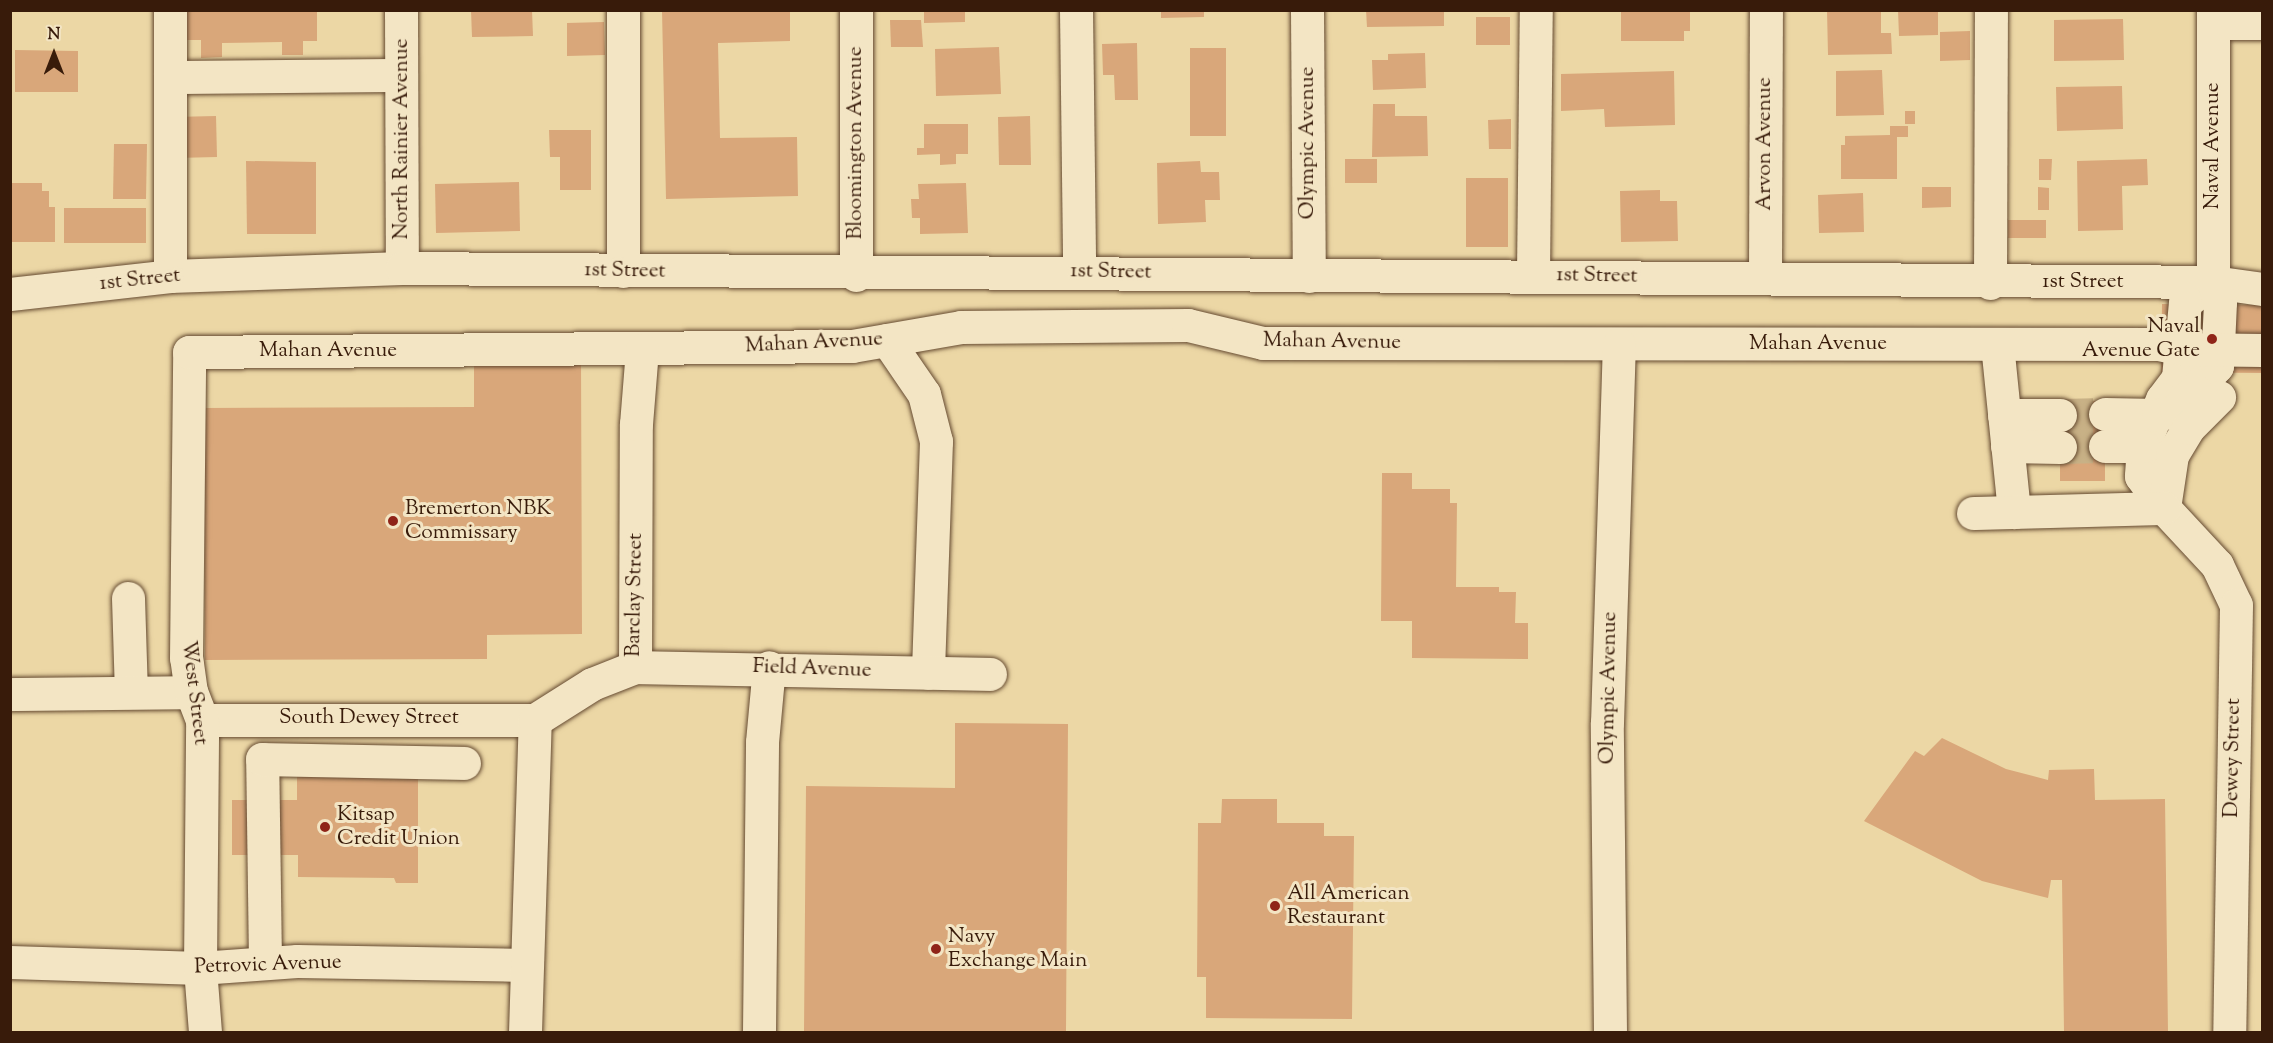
<!DOCTYPE html>
<style>
body{margin:0}
#map{position:relative;width:2273px;height:1043px;overflow:hidden;background:#ecd7a5;font-family:"Sorts Mill Goudy",serif}
div>[style]{position:absolute}
.building>*{inset:0;background:#d9a77a}
.minor-tunnel>*{height:33px;margin-top:-16.5px;transform-origin:0;background:repeating-linear-gradient(90deg,#c8b186 0 33px,transparent 0 49px)}
.roads{filter:drop-shadow(0 0 2px #654a31) drop-shadow(0 0 2px #654a31)}
.minor>*{height:33px;margin:-16.5px;padding:0 16.5px;transform-origin:16.5px;border-radius:16.5px;background:#f3e5c4}
.dots>*{width:16px;height:16px;translate:-50% -50%;box-sizing:border-box;border:3px solid #f3e5c4;border-radius:50%}
span{translate:-50% -50%;white-space:nowrap;text-align:center;line-height:1.15;-webkit-text-stroke:6px #f3e5c4;paint-order:stroke}
.street-label{font-size:21px;color:#381b0a}
.poi-label{font-size:21px;color:#381b0a}
.right{translate:-100% -50%;text-align:right}
.left{translate:0 -50%;text-align:left}
.frame{position:absolute;inset:0;border:12px solid #381b0a;pointer-events:none}
.north{position:absolute;left:24px;top:24px;width:60px;height:60px;-webkit-text-stroke:4px #f3e5c4;paint-order:stroke;rotate:0deg;font-size:16px;font-weight:700;line-height:24px;text-align:center;color:#381b0a}
.north::after{content:'';display:block;margin:auto;width:21px;height:27px;background:#381b0a;clip-path:polygon(50% 0,100% 100%,50% 72%,0 100%)}
</style>
<div id="map">
<div class="building">
<i style="clip-path:polygon(187px 10px,317px 10px,317px 41px,303px 41px,303px 55px,282px 55px,282px 42px,222px 43px,222px 57px,201px 58px,201px 40px,187px 40px)"></i>
<i style="clip-path:polygon(471px 10px,532px 10px,533px 36px,472px 37px)"></i>
<i style="clip-path:polygon(662px 10px,790px 10px,790px 41px,718px 43px,720px 138px,797px 137px,798px 196px,666px 199px)"></i>
<i style="clip-path:polygon(924px 10px,965px 10px,965px 22px,924px 23px)"></i>
<i style="clip-path:polygon(1161px 10px,1204px 10px,1204px 17px,1161px 18px)"></i>
<i style="clip-path:polygon(1366px 10px,1444px 10px,1444px 26px,1367px 27px)"></i>
<i style="clip-path:polygon(1621px 10px,1690px 10px,1690px 31px,1684px 31px,1684px 41px,1621px 41px)"></i>
<i style="clip-path:polygon(1827px 10px,1881px 10px,1881px 33px,1891px 33px,1892px 54px,1828px 55px)"></i>
<i style="clip-path:polygon(1898px 10px,1938px 10px,1938px 35px,1899px 36px)"></i>
<i style="clip-path:polygon(1476px 17px,1510px 17px,1510px 45px,1476px 45px)"></i>
<i style="clip-path:polygon(2123px 19px,2124px 60px,2054px 61px,2054px 20px)"></i>
<i style="clip-path:polygon(890px 20px,921px 20px,923px 47px,891px 47px)"></i>
<i style="clip-path:polygon(604px 22px,605px 55px,567px 56px,567px 23px)"></i>
<i style="clip-path:polygon(1970px 31px,1970px 60px,1940px 61px,1940px 32px)"></i>
<i style="clip-path:polygon(1137px 43px,1138px 100px,1115px 100px,1114px 75px,1103px 75px,1102px 44px)"></i>
<i style="clip-path:polygon(999px 47px,1001px 94px,936px 96px,935px 49px)"></i>
<i style="clip-path:polygon(1190px 48px,1226px 48px,1226px 136px,1190px 136px)"></i>
<i style="clip-path:polygon(15px 50px,78px 51px,78px 92px,15px 92px)"></i>
<i style="clip-path:polygon(1425px 53px,1426px 88px,1373px 90px,1372px 60px,1388px 60px,1388px 54px)"></i>
<i style="clip-path:polygon(1882px 70px,1884px 115px,1836px 116px,1836px 71px)"></i>
<i style="clip-path:polygon(1674px 71px,1675px 125px,1605px 127px,1604px 109px,1561px 111px,1561px 74px)"></i>
<i style="clip-path:polygon(2122px 86px,2123px 129px,2057px 131px,2056px 87px)"></i>
<i style="clip-path:polygon(1373px 104px,1395px 104px,1395px 116px,1427px 116px,1428px 156px,1372px 157px)"></i>
<i style="clip-path:polygon(1905px 111px,1915px 111px,1915px 124px,1905px 124px)"></i>
<i style="clip-path:polygon(216px 116px,217px 157px,175px 158px,174px 117px)"></i>
<i style="clip-path:polygon(1030px 116px,1031px 165px,999px 165px,998px 117px)"></i>
<i style="clip-path:polygon(1511px 119px,1511px 149px,1489px 149px,1488px 120px)"></i>
<i style="clip-path:polygon(924px 124px,968px 124px,968px 154px,956px 154px,956px 164px,940px 165px,940px 154px,917px 155px,917px 148px,924px 148px)"></i>
<i style="clip-path:polygon(1890px 126px,1908px 126px,1908px 137px,1897px 137px,1897px 179px,1841px 179px,1841px 145px,1845px 145px,1845px 136px,1890px 135px)"></i>
<i style="clip-path:polygon(549px 130px,591px 130px,591px 190px,560px 190px,560px 157px,550px 157px)"></i>
<i style="clip-path:polygon(114px 144px,147px 144px,146px 199px,113px 199px)"></i>
<i style="clip-path:polygon(1345px 159px,1377px 159px,1377px 183px,1345px 183px)"></i>
<i style="clip-path:polygon(2039px 159px,2052px 159px,2051px 180px,2039px 180px)"></i>
<i style="clip-path:polygon(2147px 159px,2148px 185px,2122px 186px,2123px 230px,2078px 231px,2077px 161px)"></i>
<i style="clip-path:polygon(246px 161px,316px 162px,316px 234px,247px 234px)"></i>
<i style="clip-path:polygon(1200px 161px,1201px 172px,1219px 172px,1220px 200px,1205px 200px,1206px 222px,1158px 224px,1157px 163px)"></i>
<i style="clip-path:polygon(1466px 178px,1508px 178px,1508px 247px,1466px 247px)"></i>
<i style="clip-path:polygon(519px 182px,520px 231px,436px 233px,435px 184px)"></i>
<i style="clip-path:polygon(10px 183px,42px 183px,42px 191px,49px 191px,49px 207px,55px 207px,55px 242px,10px 242px)"></i>
<i style="clip-path:polygon(966px 183px,968px 233px,920px 234px,920px 218px,912px 218px,911px 199px,919px 199px,918px 184px)"></i>
<i style="clip-path:polygon(1922px 187px,1951px 187px,1951px 207px,1922px 208px)"></i>
<i style="clip-path:polygon(2038px 187px,2049px 188px,2049px 210px,2038px 210px)"></i>
<i style="clip-path:polygon(1660px 190px,1660px 201px,1677px 201px,1678px 241px,1621px 242px,1620px 191px)"></i>
<i style="clip-path:polygon(1863px 193px,1864px 232px,1819px 233px,1818px 195px)"></i>
<i style="clip-path:polygon(64px 208px,146px 208px,146px 243px,64px 243px)"></i>
<i style="clip-path:polygon(2008px 220px,2046px 220px,2046px 238px,2008px 238px)"></i>
<i style="clip-path:polygon(2162px 304px,2262px 305px,2262px 373px,2161px 372px)"></i>
<i style="clip-path:polygon(581px 357px,582px 634px,487px 635px,487px 659px,205px 660px,204px 408px,474px 407px,474px 358px)"></i>
<i style="clip-path:polygon(2060px 401px,2105px 401px,2105px 481px,2060px 481px)"></i>
<i style="clip-path:polygon(1382px 473px,1412px 473px,1412px 489px,1450px 489px,1450px 503px,1457px 503px,1456px 587px,1499px 587px,1499px 592px,1516px 592px,1515px 623px,1528px 623px,1528px 659px,1412px 658px,1412px 621px,1381px 621px)"></i>
<i style="clip-path:polygon(955px 723px,1068px 724px,1066px 1032px,804px 1032px,806px 786px,955px 788px)"></i>
<i style="clip-path:polygon(1942px 738px,2006px 769px,2048px 780px,2049px 770px,2094px 769px,2095px 800px,2165px 799px,2168px 1032px,2064px 1032px,2062px 880px,2051px 880px,2048px 898px,1982px 881px,1864px 821px,1915px 751px,1924px 756px)"></i>
<i style="clip-path:polygon(418px 764px,418px 883px,396px 883px,394px 878px,298px 877px,298px 855px,232px 855px,232px 800px,297px 800px,297px 770px)"></i>
<i style="clip-path:polygon(1222px 799px,1277px 799px,1277px 823px,1324px 823px,1324px 836px,1354px 836px,1352px 1019px,1206px 1018px,1206px 977px,1197px 977px,1198px 823px,1221px 823px)"></i>
</div>
<div class="minor-tunnel">
<i style="left:2060px;top:415px;width:45px;rotate:-1.3deg"></i>
<i style="left:2060px;top:447px;width:45px;rotate:-1.3deg"></i>
</div>
<div class="roads">
<div class="minor">
<i style="left:401px;top:10px;width:258px;rotate:89.8deg"></i>
<i style="left:623px;top:10px;width:261px;rotate:90deg"></i>
<i style="left:856px;top:10px;width:265px;rotate:90deg"></i>
<i style="left:1076px;top:10px;width:261px;rotate:89.3deg"></i>
<i style="left:1307px;top:10px;width:266px;rotate:89.6deg"></i>
<i style="left:2213px;top:23px;width:49px"></i>
<i style="left:170px;top:77px;width:231px;rotate:-0.5deg"></i>
<i style="left:1533px;top:275px;width:265px;rotate:-89.4deg"></i>
<i style="left:170px;top:276px;width:266px;rotate:-90deg"></i>
<i style="left:1765px;top:278px;width:268px;rotate:-89.8deg"></i>
<i style="left:2213px;top:282px;width:34px;rotate:144deg"></i>
<i style="left:2185px;top:302px;width:76px;rotate:95.3deg"></i>
<i style="left:2178px;top:378px;width:26px;rotate:127deg"></i>
<i style="left:2162px;top:399px;width:51px;rotate:112deg"></i>
<i style="left:2143px;top:446px;width:30px;rotate:94deg"></i>
<i style="left:2141px;top:476px;width:39px;rotate:54deg"></i>
<i style="left:2164px;top:508px;width:78px;rotate:47.1deg"></i>
<i style="left:2217px;top:565px;width:44px;rotate:64.6deg"></i>
<i style="left:2236px;top:605px;width:427px;rotate:90.9deg"></i>
<i style="left:1990px;top:283px;width:273px;rotate:-89.8deg"></i>
<i style="left:10px;top:294px;width:161px;rotate:-6.4deg"></i>
<i style="left:170px;top:276px;width:232px;rotate:-2deg"></i>
<i style="left:402px;top:268px;width:1811px;rotate:0.44deg"></i>
<i style="left:2213px;top:282px;width:49px;rotate:8.1deg"></i>
<i style="left:887px;top:340px;width:65px;rotate:55.6deg"></i>
<i style="left:924px;top:394px;width:49px;rotate:75.7deg"></i>
<i style="left:936px;top:441px;width:232px;rotate:92deg"></i>
<i style="left:1997px;top:344px;width:169px;rotate:84.2deg"></i>
<i style="left:2105px;top:414px;width:53px;rotate:1.1deg"></i>
<i style="left:2158px;top:415px;width:19px;rotate:-16deg"></i>
<i style="left:2176px;top:410px;width:60px;rotate:-47deg"></i>
<i style="left:2217px;top:366px;width:64px;rotate:-87.3deg"></i>
<i style="left:2220px;top:302px;width:21px;rotate:-109deg"></i>
<i style="left:2213px;top:282px;width:272px;rotate:-90deg"></i>
<i style="left:2004px;top:415px;width:56px"></i>
<i style="left:2007px;top:446px;width:53px;rotate:1.1deg"></i>
<i style="left:2105px;top:446px;width:38px"></i>
<i style="left:2164px;top:508px;width:54px;rotate:-81.4deg"></i>
<i style="left:2172px;top:455px;width:31px;rotate:-59deg"></i>
<i style="left:2188px;top:428px;width:44px;rotate:-45deg"></i>
<i style="left:1973px;top:513px;width:191px;rotate:-1.5deg"></i>
<i style="left:128px;top:598px;width:94px;rotate:88.2deg"></i>
<i style="left:635px;top:667px;width:355px;rotate:1.1deg"></i>
<i style="left:10px;top:694px;width:181px;rotate:-0.6deg"></i>
<i style="left:202px;top:720px;width:333px"></i>
<i style="left:10px;top:962px;width:190px;rotate:1.8deg"></i>
<i style="left:200px;top:968px;width:97px;rotate:-4.1deg"></i>
<i style="left:297px;top:961px;width:228px;rotate:1deg"></i>
<i style="left:265px;top:962px;width:203px;rotate:-90.8deg"></i>
<i style="left:262px;top:759px;width:202px;rotate:1.1deg"></i>
<i style="left:205px;top:1032px;width:64px;rotate:-94.5deg"></i>
<i style="left:200px;top:968px;width:248px;rotate:-89.5deg"></i>
<i style="left:202px;top:720px;width:30px;rotate:-111deg"></i>
<i style="left:191px;top:692px;width:34px;rotate:-98deg"></i>
<i style="left:186px;top:658px;width:306px;rotate:-89.4deg"></i>
<i style="left:189px;top:352px;width:663px;rotate:-0.52deg"></i>
<i style="left:852px;top:346px;width:111px;rotate:-9.9deg"></i>
<i style="left:961px;top:327px;width:227px;rotate:-0.5deg"></i>
<i style="left:1188px;top:325px;width:77px;rotate:13.5deg"></i>
<i style="left:1263px;top:343px;width:896px;rotate:0.06deg"></i>
<i style="left:2159px;top:344px;width:24px;rotate:12deg"></i>
<i style="left:2182px;top:349px;width:80px;rotate:0.7deg"></i>
<i style="left:525px;top:1032px;width:312px;rotate:-88.2deg"></i>
<i style="left:535px;top:720px;width:67px;rotate:-32.3deg"></i>
<i style="left:592px;top:684px;width:46px;rotate:-21.6deg"></i>
<i style="left:635px;top:667px;width:243px;rotate:-89.8deg"></i>
<i style="left:636px;top:424px;width:74px;rotate:-85.4deg"></i>
<i style="left:759px;top:1032px;width:290px;rotate:-89.4deg"></i>
<i style="left:762px;top:742px;width:75px;rotate:-84.7deg"></i>
<i style="left:1610px;top:1032px;width:309px;rotate:-90.6deg"></i>
<i style="left:1607px;top:723px;width:379px;rotate:-88.2deg"></i>
</div>
</div>
<div class="dots">
<i style="left:2212px;top:339px;background:#8f2418"></i>
<i style="left:393px;top:521px;background:#8f2418"></i>
<i style="left:325px;top:827px;background:#8f2418"></i>
<i style="left:1275px;top:906px;background:#8f2418"></i>
<i style="left:936px;top:949px;background:#8f2418"></i>
</div>
<div class="street-label">
<span style="left:402px;top:139px;rotate:-90deg">North Rainier Avenue</span>
<span style="left:856px;top:143px;rotate:-90deg">Bloomington Avenue</span>
<span style="left:1308px;top:143px;rotate:-90deg">Olympic Avenue</span>
<span style="left:1765px;top:144px;rotate:-90deg">Arvon Avenue</span>
<span style="left:2213px;top:146px;rotate:-90deg">Naval Avenue</span>
<span style="left:625px;top:271px;rotate:1deg">1st Street</span>
<span style="left:1111px;top:272px;rotate:1deg">1st Street</span>
<span style="left:1597px;top:276px;rotate:1deg">1st Street</span>
<span style="left:140px;top:280px;rotate:-6deg">1st Street</span>
<span style="left:2083px;top:282px">1st Street</span>
<span style="left:1332px;top:342px;rotate:1deg">Mahan Avenue</span>
<span style="left:814px;top:343px;rotate:-3deg">Mahan Avenue</span>
<span style="left:1818px;top:344px">Mahan Avenue</span>
<span style="left:328px;top:351px">Mahan Avenue</span>
<span style="left:635px;top:595px;rotate:-89deg">Barclay Street</span>
<span style="left:812px;top:669px;rotate:2deg">Field Avenue</span>
<span style="left:1609px;top:688px;rotate:-89deg">Olympic Avenue</span>
<span style="left:194px;top:693px;rotate:83deg">West Street</span>
<span style="left:369px;top:718px">South Dewey Street</span>
<span style="left:2233px;top:758px;rotate:-89deg">Dewey Street</span>
<span style="left:268px;top:965px;rotate:-2deg">Petrovic Avenue</span>
</div>
<div class="poi-label">
<span class="right" style="left:2200px;top:339px">Naval<br>Avenue Gate</span>
<span class="left" style="left:405px;top:521px">Bremerton NBK<br>Commissary</span>
<span class="left" style="left:337px;top:827px">Kitsap<br>Credit Union</span>
<span class="left" style="left:1287px;top:906px">All American<br>Restaurant</span>
<span class="left" style="left:948px;top:949px">Navy<br>Exchange Main</span>
</div>
<div class="frame"></div>
<div class="north">N</div>
</div>
